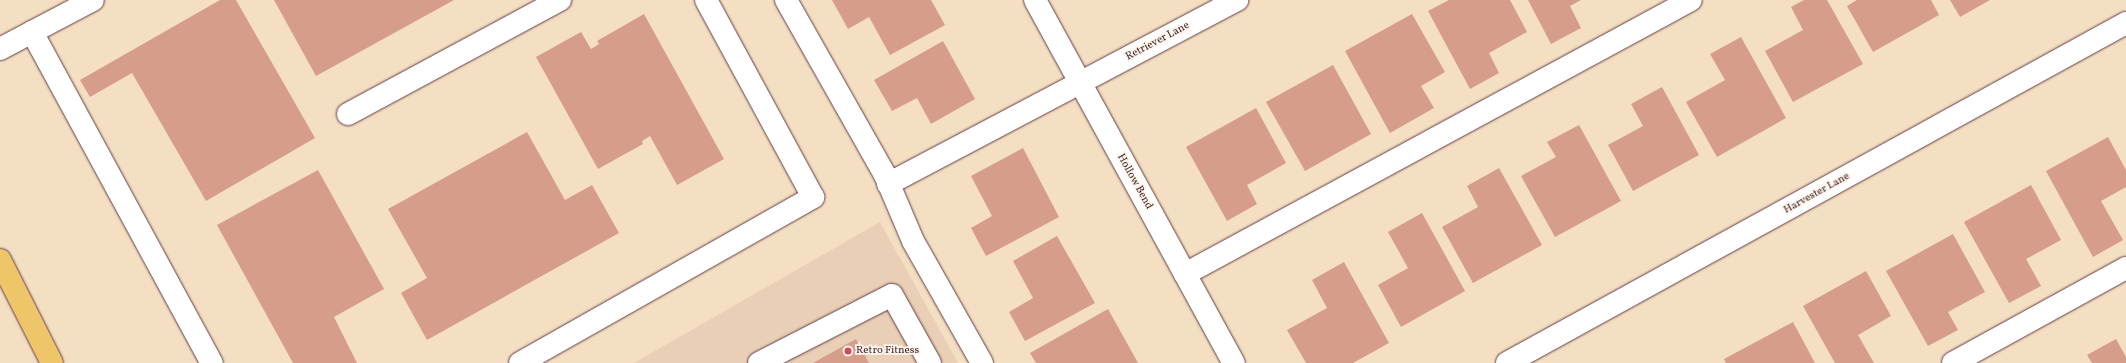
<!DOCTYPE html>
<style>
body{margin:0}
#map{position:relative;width:2126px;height:363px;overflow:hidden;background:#f4dfc3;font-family:Vollkorn,serif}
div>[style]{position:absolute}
.built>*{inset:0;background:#e8cfb5}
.building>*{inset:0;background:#d59d8a}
.roads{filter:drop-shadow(0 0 1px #643c42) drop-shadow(0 0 1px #643c42)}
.minor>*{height:22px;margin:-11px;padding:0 11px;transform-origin:11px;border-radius:11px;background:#fff}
.major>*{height:22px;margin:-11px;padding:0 11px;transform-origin:11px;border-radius:11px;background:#eec569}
.dots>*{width:11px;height:11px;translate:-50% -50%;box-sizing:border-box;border:2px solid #fbf7ec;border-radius:50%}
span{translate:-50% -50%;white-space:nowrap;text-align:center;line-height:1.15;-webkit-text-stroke:3.5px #fbf7ec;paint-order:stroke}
.street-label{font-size:11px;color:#4a1f2b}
.poi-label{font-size:11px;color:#4a1f2b}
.left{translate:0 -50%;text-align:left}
</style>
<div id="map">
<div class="built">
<i style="clip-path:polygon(880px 222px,958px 363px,634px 363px)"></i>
</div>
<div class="building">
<i style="clip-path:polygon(220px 0,236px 0,315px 138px,206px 201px,132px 73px,90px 97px,80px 80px)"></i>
<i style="clip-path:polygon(274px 0,454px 0,316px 76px)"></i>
<i style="clip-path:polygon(832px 0,931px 0,945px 25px,890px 55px,869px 17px,848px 29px)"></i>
<i style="clip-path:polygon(1449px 0,1510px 0,1527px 32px,1489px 53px,1499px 73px,1470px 89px,1428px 11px)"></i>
<i style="clip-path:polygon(1528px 0,1581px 0,1570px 6px,1581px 28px,1551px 44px)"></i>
<i style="clip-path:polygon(1804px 0,1827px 0,1863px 64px,1793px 102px,1765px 51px,1803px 30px,1791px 7px)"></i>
<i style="clip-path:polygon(1857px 0,1931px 0,1939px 15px,1873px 52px,1847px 6px)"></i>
<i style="clip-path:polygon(1950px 0,1990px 0,1960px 17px)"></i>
<i style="clip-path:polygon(644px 14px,724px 159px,677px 185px,650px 136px,642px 141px,643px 144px,598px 169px,536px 57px,581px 32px,591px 49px,599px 44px,597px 41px)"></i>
<i style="clip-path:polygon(1412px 14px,1445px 72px,1421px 86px,1434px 108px,1390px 133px,1345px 51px)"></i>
<i style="clip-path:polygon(1741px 37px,1786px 118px,1717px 157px,1686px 102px,1725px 80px,1710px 54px)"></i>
<i style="clip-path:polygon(943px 41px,975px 99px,931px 124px,917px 98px,892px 111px,874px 80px)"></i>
<i style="clip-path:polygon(1333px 65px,1371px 134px,1305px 171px,1266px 102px)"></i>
<i style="clip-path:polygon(1662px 87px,1699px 155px,1633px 191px,1608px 145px,1643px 126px,1631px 104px)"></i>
<i style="clip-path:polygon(1256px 108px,1286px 163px,1247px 185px,1257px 204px,1227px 221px,1186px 147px)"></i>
<i style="clip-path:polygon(1579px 125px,1621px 201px,1555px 237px,1521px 176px,1556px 157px,1547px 142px)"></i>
<i style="clip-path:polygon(527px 132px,565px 200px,592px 185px,619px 233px,427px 340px,401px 293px,427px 278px,388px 209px)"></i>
<i style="clip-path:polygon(2108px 137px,2126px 170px,2126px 187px,2101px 201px,2123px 240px,2093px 257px,2046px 171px)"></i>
<i style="clip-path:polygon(1023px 148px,1059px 217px,986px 256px,971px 228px,992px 216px,971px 176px)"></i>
<i style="clip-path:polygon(1499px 168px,1542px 245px,1473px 283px,1442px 227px,1478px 207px,1467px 186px)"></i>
<i style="clip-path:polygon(318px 170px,384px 289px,334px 317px,357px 363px,293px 363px,217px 225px)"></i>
<i style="clip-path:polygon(2031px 185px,2061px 240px,2026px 259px,2041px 286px,2009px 303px,1964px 222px)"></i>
<i style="clip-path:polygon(1422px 213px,1465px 291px,1401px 327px,1378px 285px,1408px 268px,1388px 232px)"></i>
<i style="clip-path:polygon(1953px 234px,1985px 292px,1948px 312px,1958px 330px,1928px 346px,1886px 271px)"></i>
<i style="clip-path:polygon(1057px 236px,1095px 303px,1025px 341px,1009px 312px,1033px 298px,1013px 261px)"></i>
<i style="clip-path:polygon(1344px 262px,1389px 343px,1353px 363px,1306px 363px,1287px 330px,1327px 308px,1312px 280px)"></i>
<i style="clip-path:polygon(1866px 271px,1891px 316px,1858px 335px,1874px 363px,1835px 363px,1803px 306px)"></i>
<i style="clip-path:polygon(1108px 309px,1138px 363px,1036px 363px,1030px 353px)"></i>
<i style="clip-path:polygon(1793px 322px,1815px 363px,1726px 363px,1724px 359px)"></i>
<i style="clip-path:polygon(856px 339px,869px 363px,813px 363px)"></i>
<i style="clip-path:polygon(2116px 339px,2126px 357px,2126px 363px,2092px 363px,2087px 355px)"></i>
</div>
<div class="roads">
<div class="minor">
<i style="left:786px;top:0;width:201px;rotate:60.5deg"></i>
<i style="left:885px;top:175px;width:72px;rotate:67deg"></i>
<i style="left:913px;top:241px;width:140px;rotate:60.5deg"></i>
<i style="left:1035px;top:0;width:414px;rotate:61.3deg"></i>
<i style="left:32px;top:32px;width:377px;rotate:61.5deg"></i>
<i style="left:0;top:49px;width:105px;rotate:-27.8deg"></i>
<i style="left:348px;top:114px;width:241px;rotate:-28.3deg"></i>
<i style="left:888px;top:184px;width:395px;rotate:-27.8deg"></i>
<i style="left:1185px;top:274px;width:575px;rotate:-28.44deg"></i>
<i style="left:520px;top:363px;width:337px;rotate:-29.5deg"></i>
<i style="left:813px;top:197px;width:224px;rotate:-118.5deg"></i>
<i style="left:759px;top:363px;width:149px;rotate:-27.1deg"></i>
<i style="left:892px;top:295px;width:78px;rotate:60.8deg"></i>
<i style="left:1507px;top:363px;width:706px;rotate:-28.78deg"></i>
<i style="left:1953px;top:363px;width:197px;rotate:-28.8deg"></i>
</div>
<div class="major">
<i style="left:0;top:260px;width:115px;rotate:63.2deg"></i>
</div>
</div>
<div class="dots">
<i style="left:848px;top:351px;background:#d1495b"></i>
</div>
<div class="street-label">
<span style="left:1158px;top:42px;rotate:-28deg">Retriever Lane</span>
<span style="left:1134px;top:182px;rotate:61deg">Hollow Bend</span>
<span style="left:1817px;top:194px;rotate:-29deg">Harvester Lane</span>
</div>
<div class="poi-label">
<span class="left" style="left:856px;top:351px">Retro Fitness</span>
</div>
</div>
